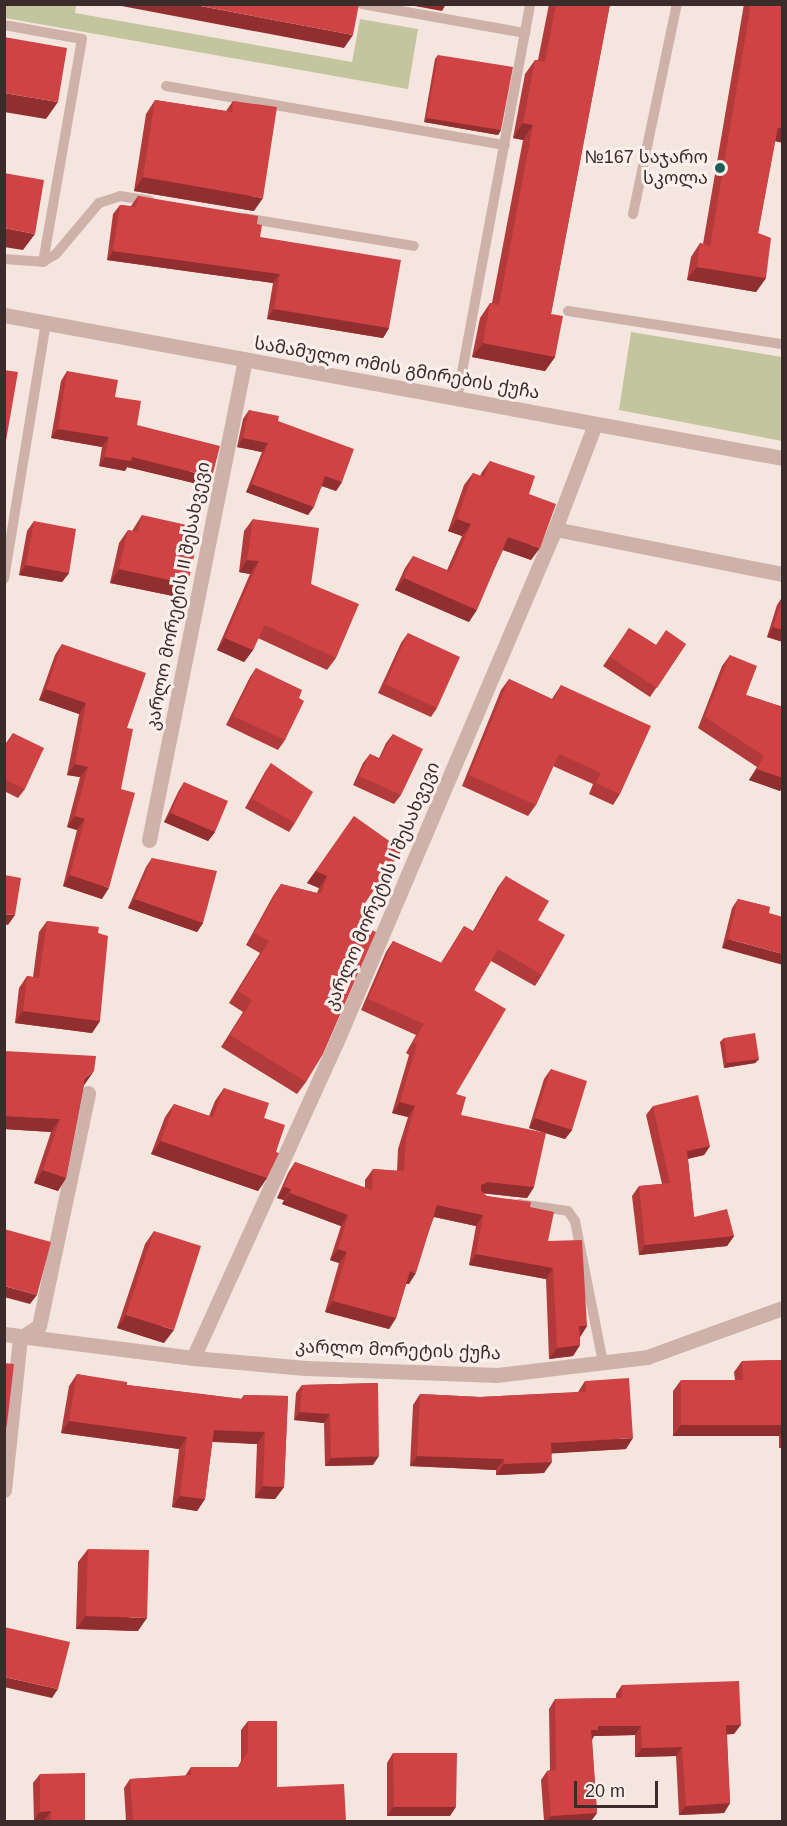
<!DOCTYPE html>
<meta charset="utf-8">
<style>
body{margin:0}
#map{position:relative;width:787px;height:1826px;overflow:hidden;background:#f5e5df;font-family:Arial,"Noto Sans Georgian",sans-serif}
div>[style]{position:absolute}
.green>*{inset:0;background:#c2c59d}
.service>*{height:10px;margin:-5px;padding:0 5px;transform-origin:5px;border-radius:5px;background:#ceb1a9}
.minor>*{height:15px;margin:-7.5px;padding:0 7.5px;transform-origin:7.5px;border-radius:7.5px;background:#ceb1a9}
.tertiary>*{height:15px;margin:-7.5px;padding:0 7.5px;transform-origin:7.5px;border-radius:7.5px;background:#ceb1a9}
.wall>*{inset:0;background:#b23a3b}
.shaded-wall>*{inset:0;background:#912f30}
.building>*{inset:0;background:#cf4345}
.dots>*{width:16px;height:16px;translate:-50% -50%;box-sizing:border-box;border:3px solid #fcf0ec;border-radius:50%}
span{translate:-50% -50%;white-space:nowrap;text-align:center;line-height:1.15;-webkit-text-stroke:6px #fcf0ec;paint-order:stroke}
.poi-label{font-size:18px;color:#3b2b2a}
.right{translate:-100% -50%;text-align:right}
.street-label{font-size:18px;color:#3b2b2a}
.frame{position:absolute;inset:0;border:6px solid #3b2b2a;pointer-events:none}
.scale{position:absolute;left:574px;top:1781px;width:84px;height:27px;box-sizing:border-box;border:3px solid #3b2b2a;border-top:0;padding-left:8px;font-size:18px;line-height:21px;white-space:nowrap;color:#3b2b2a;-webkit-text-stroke:4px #fcf0ec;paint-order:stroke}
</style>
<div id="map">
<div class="green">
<i style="clip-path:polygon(4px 5px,76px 5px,75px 13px,352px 62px,360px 19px,418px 29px,408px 89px,5px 18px)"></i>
<i style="clip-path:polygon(631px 332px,782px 357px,782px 441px,619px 410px)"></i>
</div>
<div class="service">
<i style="left:362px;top:4px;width:166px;rotate:10.1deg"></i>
<i style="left:4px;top:25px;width:79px;rotate:10.2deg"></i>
<i style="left:82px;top:39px;width:226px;rotate:99.9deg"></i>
<i style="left:166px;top:86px;width:344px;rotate:9.9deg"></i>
<i style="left:633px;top:214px;width:215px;rotate:-78.2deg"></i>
<i style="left:245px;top:218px;width:171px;rotate:9.4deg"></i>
<i style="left:4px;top:259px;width:39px;rotate:4deg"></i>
<i style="left:43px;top:262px;width:15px;rotate:-32deg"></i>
<i style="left:56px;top:254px;width:67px;rotate:-49.9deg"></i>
<i style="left:99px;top:203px;width:22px;rotate:-18deg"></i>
<i style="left:120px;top:196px;width:30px;rotate:9deg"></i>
<i style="left:568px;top:311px;width:217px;rotate:8.8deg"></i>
<i style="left:457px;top:399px;width:402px;rotate:-79.5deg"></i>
<i style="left:4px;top:579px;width:259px;rotate:-80.7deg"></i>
<i style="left:519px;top:1204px;width:49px;rotate:8.1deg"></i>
<i style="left:568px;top:1211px;width:12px;rotate:55deg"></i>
<i style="left:575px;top:1221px;width:144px;rotate:78.8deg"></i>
</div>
<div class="minor">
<i style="left:555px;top:529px;width:231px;rotate:11.2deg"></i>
<i style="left:149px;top:840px;width:490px;rotate:-78.7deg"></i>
<i style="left:4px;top:1334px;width:191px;rotate:7.2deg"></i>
<i style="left:193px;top:1358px;width:113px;rotate:5.1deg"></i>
<i style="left:306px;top:1368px;width:191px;rotate:2.1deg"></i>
<i style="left:497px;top:1375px;width:151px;rotate:-6.8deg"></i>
<i style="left:647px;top:1357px;width:144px;rotate:-19.9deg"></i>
<i style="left:193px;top:1358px;width:346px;rotate:-65.6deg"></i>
<i style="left:336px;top:1043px;width:559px;rotate:-66.92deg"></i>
<i style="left:555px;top:529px;width:112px;rotate:-69.1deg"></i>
<i style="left:4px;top:1490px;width:153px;rotate:-84deg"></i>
<i style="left:20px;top:1338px;width:22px;rotate:-32deg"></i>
<i style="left:39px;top:1326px;width:238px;rotate:-78.1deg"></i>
</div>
<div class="tertiary">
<i style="left:4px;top:315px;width:791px;rotate:10.41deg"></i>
</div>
<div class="wall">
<i style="clip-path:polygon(549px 4px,610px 4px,551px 314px,555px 357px,545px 371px,472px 357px,480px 318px,490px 303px,492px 303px,523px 140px,513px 138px,525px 74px,535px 60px,538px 60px)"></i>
<i style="clip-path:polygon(744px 4px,783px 4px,775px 141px,758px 233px,766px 278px,756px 292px,687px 280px,691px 257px,700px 243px,703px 244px)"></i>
<i style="clip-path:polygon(438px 55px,501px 130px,498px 135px,424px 122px,435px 59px)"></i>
<i style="clip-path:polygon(155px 100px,226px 111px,233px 101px,254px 211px,134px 191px,146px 114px)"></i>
<i style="clip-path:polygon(138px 196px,257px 224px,260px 237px,389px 328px,383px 338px,267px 319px,273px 283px,107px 260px,113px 214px,120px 205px,131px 206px)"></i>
<i style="clip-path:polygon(67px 371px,115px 397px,137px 425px,206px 486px,127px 467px,125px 471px,99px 466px,102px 447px,51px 438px,61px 381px)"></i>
<i style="clip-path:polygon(249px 410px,278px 421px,342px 482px,336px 491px,322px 486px,308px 515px,246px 492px,262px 452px,237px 447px,243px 419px)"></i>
<i style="clip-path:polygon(490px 461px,529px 494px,531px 560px,503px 550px,469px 622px,395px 590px,405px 568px,413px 556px,447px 570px,462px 536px,448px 531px,464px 485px,473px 473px,480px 476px,482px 472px)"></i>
<i style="clip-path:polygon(142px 515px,178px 597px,110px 583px,119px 543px,128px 530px,132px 531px)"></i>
<i style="clip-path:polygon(253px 519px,311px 584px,336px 658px,327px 670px,258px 638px,253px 650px,244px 662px,217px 650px,250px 574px,239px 572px,244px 531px)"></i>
<i style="clip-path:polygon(34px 521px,69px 573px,62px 582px,19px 575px,27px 531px)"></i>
<i style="clip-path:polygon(783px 596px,783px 642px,767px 637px,777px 605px)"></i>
<i style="clip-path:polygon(629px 628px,656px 645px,686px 644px,650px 697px,603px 666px)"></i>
<i style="clip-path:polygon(408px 633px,437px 708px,431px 717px,378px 693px,401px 643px)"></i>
<i style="clip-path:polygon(62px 644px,127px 728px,121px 789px,102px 899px,63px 886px,77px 830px,67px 827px,80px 777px,67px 775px,79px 714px,39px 700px,55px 655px)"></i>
<i style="clip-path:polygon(730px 655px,746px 695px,783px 707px,783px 787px,780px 791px,749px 780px,757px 767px,698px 728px,722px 666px)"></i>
<i style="clip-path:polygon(256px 668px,299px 698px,285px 740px,278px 750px,226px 725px,250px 677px)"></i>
<i style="clip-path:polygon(509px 679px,552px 699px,561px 685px,620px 794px,613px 805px,589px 794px,593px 784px,553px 766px,536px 805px,528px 816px,462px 786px,501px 690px)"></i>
<i style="clip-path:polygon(13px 733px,25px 789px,18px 798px,4px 791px,4px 746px)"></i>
<i style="clip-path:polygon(393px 734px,401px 795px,394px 804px,353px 785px,363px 763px,370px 754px,379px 758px,386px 743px)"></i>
<i style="clip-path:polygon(271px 763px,295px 823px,289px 832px,245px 808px,265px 772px)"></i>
<i style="clip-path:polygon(184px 782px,215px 832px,208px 841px,164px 822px,178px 792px)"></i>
<i style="clip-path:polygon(354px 816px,365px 903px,366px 927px,306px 1082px,297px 1094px,221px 1047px,243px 1012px,229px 1003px,260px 953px,246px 945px,273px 896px,281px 884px,317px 893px,319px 888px,307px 883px)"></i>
<i style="clip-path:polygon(152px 858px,203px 923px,197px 932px,128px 908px,146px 867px)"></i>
<i style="clip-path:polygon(506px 876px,538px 920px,542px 975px,535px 986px,491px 961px,474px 990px,456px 1094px,461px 1115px,534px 1187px,527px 1198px,482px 1193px,487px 1196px,530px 1207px,548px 1241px,587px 1326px,580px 1337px,580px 1345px,573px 1356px,549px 1359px,546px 1279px,469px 1265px,476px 1226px,434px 1217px,409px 1284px,406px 1284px,396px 1318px,389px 1329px,325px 1312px,339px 1263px,330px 1260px,341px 1226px,282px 1204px,284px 1200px,277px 1198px,288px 1173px,295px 1162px,365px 1188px,365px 1180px,373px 1169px,397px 1171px,398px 1149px,408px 1117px,392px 1113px,409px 1055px,406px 1053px,416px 1035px,361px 1010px,386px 952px,393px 941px,441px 963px,464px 926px,473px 931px,498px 887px)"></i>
<i style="clip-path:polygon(738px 899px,770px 907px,722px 948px,732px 908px)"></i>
<i style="clip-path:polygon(47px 921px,98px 933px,100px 1021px,92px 1033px,15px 1023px,19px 988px,27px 976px,33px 977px,39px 932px)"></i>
<i style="clip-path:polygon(724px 1038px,759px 1059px,755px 1063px,724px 1068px,720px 1042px)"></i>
<i style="clip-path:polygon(4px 1051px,85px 1084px,84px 1085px,66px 1178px,58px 1191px,34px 1183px,51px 1132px,4px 1129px)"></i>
<i style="clip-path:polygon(551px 1069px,572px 1130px,565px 1139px,529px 1128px,544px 1079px)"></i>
<i style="clip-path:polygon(224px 1088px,264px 1118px,267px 1178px,258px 1191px,151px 1154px,165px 1117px,174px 1104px,209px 1116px,215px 1101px)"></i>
<i style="clip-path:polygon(653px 1106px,710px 1146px,704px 1155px,688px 1159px,694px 1217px,734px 1236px,727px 1246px,639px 1255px,632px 1196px,639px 1186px,662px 1184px,646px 1115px)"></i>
<i style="clip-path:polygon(154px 1231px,164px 1343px,117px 1328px,145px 1244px)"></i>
<i style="clip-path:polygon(783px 1360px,783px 1448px,779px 1448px,779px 1436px,673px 1436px,673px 1391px,681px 1380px,735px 1380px,734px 1372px,742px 1361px)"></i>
<i style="clip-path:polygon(77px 1374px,127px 1385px,241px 1399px,244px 1395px,288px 1396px,284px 1487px,275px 1499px,255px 1498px,257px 1444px,212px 1442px,205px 1499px,197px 1511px,172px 1507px,179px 1449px,61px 1433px,69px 1386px)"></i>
<i style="clip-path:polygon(585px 1381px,626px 1449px,552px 1453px,544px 1473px,496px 1475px,496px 1470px,410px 1466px,413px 1405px,420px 1394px,480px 1397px,578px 1392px)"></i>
<i style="clip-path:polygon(378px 1383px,373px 1465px,325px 1466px,324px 1423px,294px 1420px,296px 1393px,302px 1385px)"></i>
<i style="clip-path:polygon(88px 1549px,138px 1631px,76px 1629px,78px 1562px)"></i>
<i style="clip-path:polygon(622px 1685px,734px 1734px,727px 1734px,730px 1803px,724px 1813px,679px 1815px,676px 1756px,635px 1757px,635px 1735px,594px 1736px,592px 1739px,597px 1813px,591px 1821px,544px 1821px,541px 1780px,547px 1771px,550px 1770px,549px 1709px,555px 1699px,616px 1698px,616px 1694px)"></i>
<i style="clip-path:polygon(248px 1721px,277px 1787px,346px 1821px,126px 1821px,124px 1788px,130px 1779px,185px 1776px,191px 1767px,238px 1767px,241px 1761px,241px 1730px)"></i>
<i style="clip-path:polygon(393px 1753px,450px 1816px,387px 1816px,387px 1763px)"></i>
<i style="clip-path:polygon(40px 1774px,85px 1821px,34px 1821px,33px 1783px)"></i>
</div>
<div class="shaded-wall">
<i style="clip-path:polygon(111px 4px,190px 4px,353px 35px,344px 48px)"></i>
<i style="clip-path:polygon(404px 4px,446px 4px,442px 11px)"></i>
<i style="clip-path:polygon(4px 93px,58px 102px,46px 119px,4px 112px)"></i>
<i style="clip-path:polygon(427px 118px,501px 130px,498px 135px,424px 122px)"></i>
<i style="clip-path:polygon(523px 123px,533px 125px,523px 140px,513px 138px)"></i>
<i style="clip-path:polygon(778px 127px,783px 128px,783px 143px,769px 140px)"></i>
<i style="clip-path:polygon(143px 177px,263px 198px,254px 211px,134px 191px)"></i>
<i style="clip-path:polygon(4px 228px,35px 234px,23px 250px,4px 247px)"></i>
<i style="clip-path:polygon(113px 251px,280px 274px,273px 283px,107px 260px)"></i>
<i style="clip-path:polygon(697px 267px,766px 278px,756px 292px,687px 280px)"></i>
<i style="clip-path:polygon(274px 309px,389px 328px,383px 338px,267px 319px)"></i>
<i style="clip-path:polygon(483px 343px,555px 357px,545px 371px,472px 357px)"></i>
<i style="clip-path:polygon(58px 429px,109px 437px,102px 447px,51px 438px)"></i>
<i style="clip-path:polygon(243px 438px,268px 443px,262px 452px,237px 447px)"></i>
<i style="clip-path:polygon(105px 457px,132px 457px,212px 477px,206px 486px,127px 467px,125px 471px,99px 466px)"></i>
<i style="clip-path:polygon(325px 476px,342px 482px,336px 491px,319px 485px)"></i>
<i style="clip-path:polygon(252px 484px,314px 507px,308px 515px,246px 492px)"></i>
<i style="clip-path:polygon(457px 519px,471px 524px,462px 536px,448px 531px)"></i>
<i style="clip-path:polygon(508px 537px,540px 548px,531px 560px,500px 549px)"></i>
<i style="clip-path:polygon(247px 560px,259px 561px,250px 574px,239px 572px)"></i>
<i style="clip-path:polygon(26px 565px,69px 573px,62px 582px,19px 575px)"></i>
<i style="clip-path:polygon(119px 569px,188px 584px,178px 597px,110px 583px)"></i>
<i style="clip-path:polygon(404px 578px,477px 610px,469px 622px,395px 590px)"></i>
<i style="clip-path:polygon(773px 627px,783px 630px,783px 642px,767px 637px)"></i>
<i style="clip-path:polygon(225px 638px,253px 650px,244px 662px,217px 650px)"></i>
<i style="clip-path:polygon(46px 689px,86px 703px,79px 714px,39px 700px)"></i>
<i style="clip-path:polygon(75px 764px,88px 767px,80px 777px,67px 775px)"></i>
<i style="clip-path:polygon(757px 769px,783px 778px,783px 787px,780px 791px,749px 780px)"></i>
<i style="clip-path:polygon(171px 813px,215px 832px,208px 841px,164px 822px)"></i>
<i style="clip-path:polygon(75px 816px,85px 819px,77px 830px,67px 827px)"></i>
<i style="clip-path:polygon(316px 871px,327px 876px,319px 888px,307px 883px)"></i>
<i style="clip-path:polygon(70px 875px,109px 888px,102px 899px,63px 886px)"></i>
<i style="clip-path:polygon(135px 899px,203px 923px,197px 932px,128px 908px)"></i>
<i style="clip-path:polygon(4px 914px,15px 915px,8px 925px,4px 924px)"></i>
<i style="clip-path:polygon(728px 939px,783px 954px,783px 965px,722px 948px)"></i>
<i style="clip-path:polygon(23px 1011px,100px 1021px,92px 1033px,15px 1023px)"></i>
<i style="clip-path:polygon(759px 1059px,755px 1063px,724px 1068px,727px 1063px)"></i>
<i style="clip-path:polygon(94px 1071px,85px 1084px,76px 1091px,85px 1078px)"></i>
<i style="clip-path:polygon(400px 1102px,415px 1106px,408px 1117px,392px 1113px)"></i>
<i style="clip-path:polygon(5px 1116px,60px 1119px,51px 1132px,4px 1129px)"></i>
<i style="clip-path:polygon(535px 1118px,572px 1130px,565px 1139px,529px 1128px)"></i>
<i style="clip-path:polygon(161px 1141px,267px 1178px,258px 1191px,151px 1154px)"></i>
<i style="clip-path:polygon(710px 1146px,704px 1155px,681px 1160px,687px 1151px)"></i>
<i style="clip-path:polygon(43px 1170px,66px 1178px,58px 1191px,34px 1183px)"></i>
<i style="clip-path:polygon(488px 1182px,534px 1187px,527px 1198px,480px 1193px,481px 1185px)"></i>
<i style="clip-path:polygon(284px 1187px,291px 1189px,284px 1200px,277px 1198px)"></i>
<i style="clip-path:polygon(290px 1193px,348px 1215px,341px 1226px,282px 1204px)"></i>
<i style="clip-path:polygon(437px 1205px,483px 1215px,476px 1226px,430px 1216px)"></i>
<i style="clip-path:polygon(734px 1236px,727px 1246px,639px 1255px,645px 1245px)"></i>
<i style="clip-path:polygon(338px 1249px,347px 1252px,339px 1263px,330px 1260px)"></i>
<i style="clip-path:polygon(476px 1254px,553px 1268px,546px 1279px,469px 1265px)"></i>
<i style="clip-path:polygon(410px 1271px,416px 1273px,409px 1284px,402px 1282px)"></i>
<i style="clip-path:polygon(4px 1286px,37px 1295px,30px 1304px,4px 1297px)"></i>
<i style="clip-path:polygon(333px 1301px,396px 1318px,389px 1329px,325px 1312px)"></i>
<i style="clip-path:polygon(126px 1315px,174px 1330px,164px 1343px,117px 1328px)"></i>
<i style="clip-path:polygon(579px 1326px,587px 1326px,580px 1337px)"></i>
<i style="clip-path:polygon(580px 1345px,573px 1356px,549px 1359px,557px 1348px)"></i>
<i style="clip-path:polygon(300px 1412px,330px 1414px,324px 1423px,294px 1420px)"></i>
<i style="clip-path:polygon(69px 1421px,187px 1437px,179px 1449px,61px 1433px)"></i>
<i style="clip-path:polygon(681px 1425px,783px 1425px,783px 1431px,779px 1436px,673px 1436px)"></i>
<i style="clip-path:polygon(214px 1430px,265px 1432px,257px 1444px,206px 1441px)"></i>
<i style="clip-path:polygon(633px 1438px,626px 1449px,544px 1454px,551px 1443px)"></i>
<i style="clip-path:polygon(379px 1456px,373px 1465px,325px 1466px,331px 1458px)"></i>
<i style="clip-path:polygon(417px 1456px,504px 1459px,496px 1470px,410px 1466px)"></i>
<i style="clip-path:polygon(552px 1462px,544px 1473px,496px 1475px,504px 1464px)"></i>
<i style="clip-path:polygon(263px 1486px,284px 1487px,275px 1499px,255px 1498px)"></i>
<i style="clip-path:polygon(180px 1496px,205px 1499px,197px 1511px,172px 1507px)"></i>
<i style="clip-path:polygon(86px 1616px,147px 1618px,138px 1631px,76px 1629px)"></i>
<i style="clip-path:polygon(4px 1677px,58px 1689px,52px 1698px,4px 1687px)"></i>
<i style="clip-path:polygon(726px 1725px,741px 1725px,734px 1734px,720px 1735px)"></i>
<i style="clip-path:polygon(598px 1726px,641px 1726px,635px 1735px,594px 1736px,592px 1740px,591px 1730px)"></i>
<i style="clip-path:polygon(682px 1747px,676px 1756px,635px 1757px,642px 1748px)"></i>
<i style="clip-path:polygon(730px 1803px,724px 1813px,679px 1815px,686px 1806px)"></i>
<i style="clip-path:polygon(394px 1807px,456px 1807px,450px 1816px,387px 1816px)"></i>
<i style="clip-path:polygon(51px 1811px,44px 1821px,34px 1821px,40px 1812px)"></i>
<i style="clip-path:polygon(597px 1813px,591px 1821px,547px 1821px,551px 1816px)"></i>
</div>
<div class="building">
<i style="clip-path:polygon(190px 4px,359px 4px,353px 35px)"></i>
<i style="clip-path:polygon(556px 4px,610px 4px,551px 314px,563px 316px,555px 357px,483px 343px,490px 303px,499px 305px,533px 125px,523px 123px,535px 60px,545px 62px)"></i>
<i style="clip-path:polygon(751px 4px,783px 4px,783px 128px,778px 127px,758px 233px,771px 238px,766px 278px,697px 267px,700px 243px,710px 246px)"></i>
<i style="clip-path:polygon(4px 37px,67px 48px,58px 102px,4px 93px)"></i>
<i style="clip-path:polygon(438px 55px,513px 67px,501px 130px,427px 118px)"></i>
<i style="clip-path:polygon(155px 100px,232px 112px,233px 101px,277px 107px,263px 198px,143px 177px)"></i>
<i style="clip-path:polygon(4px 173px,44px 180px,35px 234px,4px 228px)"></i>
<i style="clip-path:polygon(138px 196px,258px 216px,257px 224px,262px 225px,260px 237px,401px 260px,389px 328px,274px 309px,280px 274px,113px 251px,120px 205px,136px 207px)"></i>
<i style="clip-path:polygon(4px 370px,18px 372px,4px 452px)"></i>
<i style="clip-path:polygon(67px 371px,118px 380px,115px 397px,141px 401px,137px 425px,220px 446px,212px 477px,132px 457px,131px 461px,105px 457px,109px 437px,58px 429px)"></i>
<i style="clip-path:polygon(249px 410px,279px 416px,278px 421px,354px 449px,342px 482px,325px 476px,314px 507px,252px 484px,268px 443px,243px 438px)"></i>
<i style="clip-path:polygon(490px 461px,535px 476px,529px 494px,556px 504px,540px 548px,508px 537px,477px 610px,404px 578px,413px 556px,450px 572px,471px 524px,457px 519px,473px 473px,484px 477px)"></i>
<i style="clip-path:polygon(142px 515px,200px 528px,188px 584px,119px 569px,128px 530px,138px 532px)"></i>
<i style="clip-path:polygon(253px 519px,319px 528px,311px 584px,359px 604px,336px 658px,265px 625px,253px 650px,225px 638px,259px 561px,247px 560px)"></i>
<i style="clip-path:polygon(34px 521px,76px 529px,69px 573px,26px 565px)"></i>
<i style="clip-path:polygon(783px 597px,783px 630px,773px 627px)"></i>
<i style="clip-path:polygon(629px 628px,656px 645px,666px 630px,686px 644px,657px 688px,610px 657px)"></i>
<i style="clip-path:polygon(408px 633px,460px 657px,437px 708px,385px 684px)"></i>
<i style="clip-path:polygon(62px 644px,146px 673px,127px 728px,133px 729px,121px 789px,135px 793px,109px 888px,70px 875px,85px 819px,75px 816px,88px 767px,75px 764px,86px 703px,46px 689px)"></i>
<i style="clip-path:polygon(730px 655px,757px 666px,746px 695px,783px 707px,783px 778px,757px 769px,764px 756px,705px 717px)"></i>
<i style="clip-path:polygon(256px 668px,302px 690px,299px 698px,304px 701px,285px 740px,233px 716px)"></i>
<i style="clip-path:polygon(509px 679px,554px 700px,561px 685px,651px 726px,620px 794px,596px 783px,601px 773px,559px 754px,536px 805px,469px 775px)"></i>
<i style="clip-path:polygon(13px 733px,44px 748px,25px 789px,4px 779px,4px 750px)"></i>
<i style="clip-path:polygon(393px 734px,423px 749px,401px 795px,359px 776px,370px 754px,380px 759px)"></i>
<i style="clip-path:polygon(271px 763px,313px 792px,295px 823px,252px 799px)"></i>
<i style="clip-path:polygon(184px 782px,228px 801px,215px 832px,171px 813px)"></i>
<i style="clip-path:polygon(354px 816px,402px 850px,365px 903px,377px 909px,366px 927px,376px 932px,323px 1054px,306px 1082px,230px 1035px,252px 1000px,238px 991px,269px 941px,254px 933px,281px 884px,321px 894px,327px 876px,316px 871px)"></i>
<i style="clip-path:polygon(152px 858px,217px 871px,203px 923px,135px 899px)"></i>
<i style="clip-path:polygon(4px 875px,21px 878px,15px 915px,4px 914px)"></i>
<i style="clip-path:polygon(506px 876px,549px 901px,538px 920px,565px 935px,542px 975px,498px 949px,474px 990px,506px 1009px,456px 1094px,466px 1097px,461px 1115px,546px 1133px,534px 1187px,488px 1182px,481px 1185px,481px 1191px,487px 1196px,531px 1202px,530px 1207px,554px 1212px,548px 1241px,582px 1240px,587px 1326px,579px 1326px,580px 1345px,557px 1348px,553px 1268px,476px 1254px,483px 1215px,437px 1205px,416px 1273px,410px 1271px,396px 1318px,333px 1301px,347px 1252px,338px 1249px,348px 1215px,290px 1193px,291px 1189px,284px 1187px,295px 1162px,372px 1190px,373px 1169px,404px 1171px,406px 1139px,415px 1106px,400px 1102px,417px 1044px,413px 1042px,424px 1024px,368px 999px,393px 941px,442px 963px,464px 926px,474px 932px)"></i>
<i style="clip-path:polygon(738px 899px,770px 907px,769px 913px,783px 917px,783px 954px,728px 939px)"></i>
<i style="clip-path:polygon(47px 921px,99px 927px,98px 933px,108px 936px,100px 1021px,23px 1011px,27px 976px,39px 978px)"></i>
<i style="clip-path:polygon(755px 1033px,759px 1059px,727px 1063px,724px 1038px)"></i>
<i style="clip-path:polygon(4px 1051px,96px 1056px,94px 1071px,85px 1078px,66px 1178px,43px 1170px,60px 1119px,5px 1116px,6px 1087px,4px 1087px)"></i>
<i style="clip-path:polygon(551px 1069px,587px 1081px,572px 1130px,535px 1118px)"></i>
<i style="clip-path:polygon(224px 1088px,269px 1103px,264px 1118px,285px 1125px,276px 1152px,279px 1153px,267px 1178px,161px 1141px,174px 1104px,213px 1117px)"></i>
<i style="clip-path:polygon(698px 1095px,710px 1146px,687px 1151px,694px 1217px,727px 1209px,734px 1236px,645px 1245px,639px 1186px,670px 1183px,653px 1106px)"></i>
<i style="clip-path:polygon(4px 1229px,51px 1242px,37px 1295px,4px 1286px)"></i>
<i style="clip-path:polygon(154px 1231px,201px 1246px,174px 1330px,126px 1315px)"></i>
<i style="clip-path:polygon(783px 1360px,783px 1425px,681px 1425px,681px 1380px,743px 1380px,742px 1361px)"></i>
<i style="clip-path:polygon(4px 1363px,14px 1364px,7px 1424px,4px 1438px)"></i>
<i style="clip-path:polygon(77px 1374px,127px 1382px,127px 1385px,243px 1399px,244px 1395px,288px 1396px,284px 1487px,263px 1486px,265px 1432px,214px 1430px,205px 1499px,180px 1496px,187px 1437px,69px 1421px)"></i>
<i style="clip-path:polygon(629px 1378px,633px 1438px,551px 1443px,552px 1462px,504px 1464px,504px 1459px,417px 1456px,420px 1394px,480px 1397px,586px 1392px,585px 1381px)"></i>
<i style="clip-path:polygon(378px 1383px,379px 1456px,331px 1458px,330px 1414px,300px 1412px,302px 1385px)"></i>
<i style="clip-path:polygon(88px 1549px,149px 1550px,147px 1618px,86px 1616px)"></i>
<i style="clip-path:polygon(4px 1627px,70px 1642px,58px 1689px,4px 1677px)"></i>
<i style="clip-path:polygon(739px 1681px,741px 1725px,726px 1725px,730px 1803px,686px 1806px,682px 1747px,642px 1748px,641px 1726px,598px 1726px,598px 1730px,591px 1730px,597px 1813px,551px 1816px,547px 1771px,556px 1770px,555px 1699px,622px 1698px,622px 1685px)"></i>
<i style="clip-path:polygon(248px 1721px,277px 1721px,277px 1787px,344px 1784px,346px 1821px,133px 1821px,130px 1779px,191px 1775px,191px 1767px,238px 1767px,248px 1751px)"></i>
<i style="clip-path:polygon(393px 1753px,457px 1753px,456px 1807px,394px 1807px)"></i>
<i style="clip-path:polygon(85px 1773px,85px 1821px,51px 1821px,51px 1811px,40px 1812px,40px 1774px)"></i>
</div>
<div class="dots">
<i style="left:720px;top:168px;background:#1b6053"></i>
</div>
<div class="poi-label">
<span class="right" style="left:708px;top:168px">№167 საჯარო<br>სკოლა</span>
</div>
<div class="street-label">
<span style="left:397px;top:368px;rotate:10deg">სამამულო ომის გმირების ქუჩა</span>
<span style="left:178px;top:596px;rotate:-79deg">კარლო მორეტის II შესახვევი</span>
<span style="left:382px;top:886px;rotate:-67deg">კარლო მორეტის I შესახვევი</span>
<span style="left:398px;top:1350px;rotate:2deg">კარლო მორეტის ქუჩა</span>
</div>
<div class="frame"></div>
<div class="scale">20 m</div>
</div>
